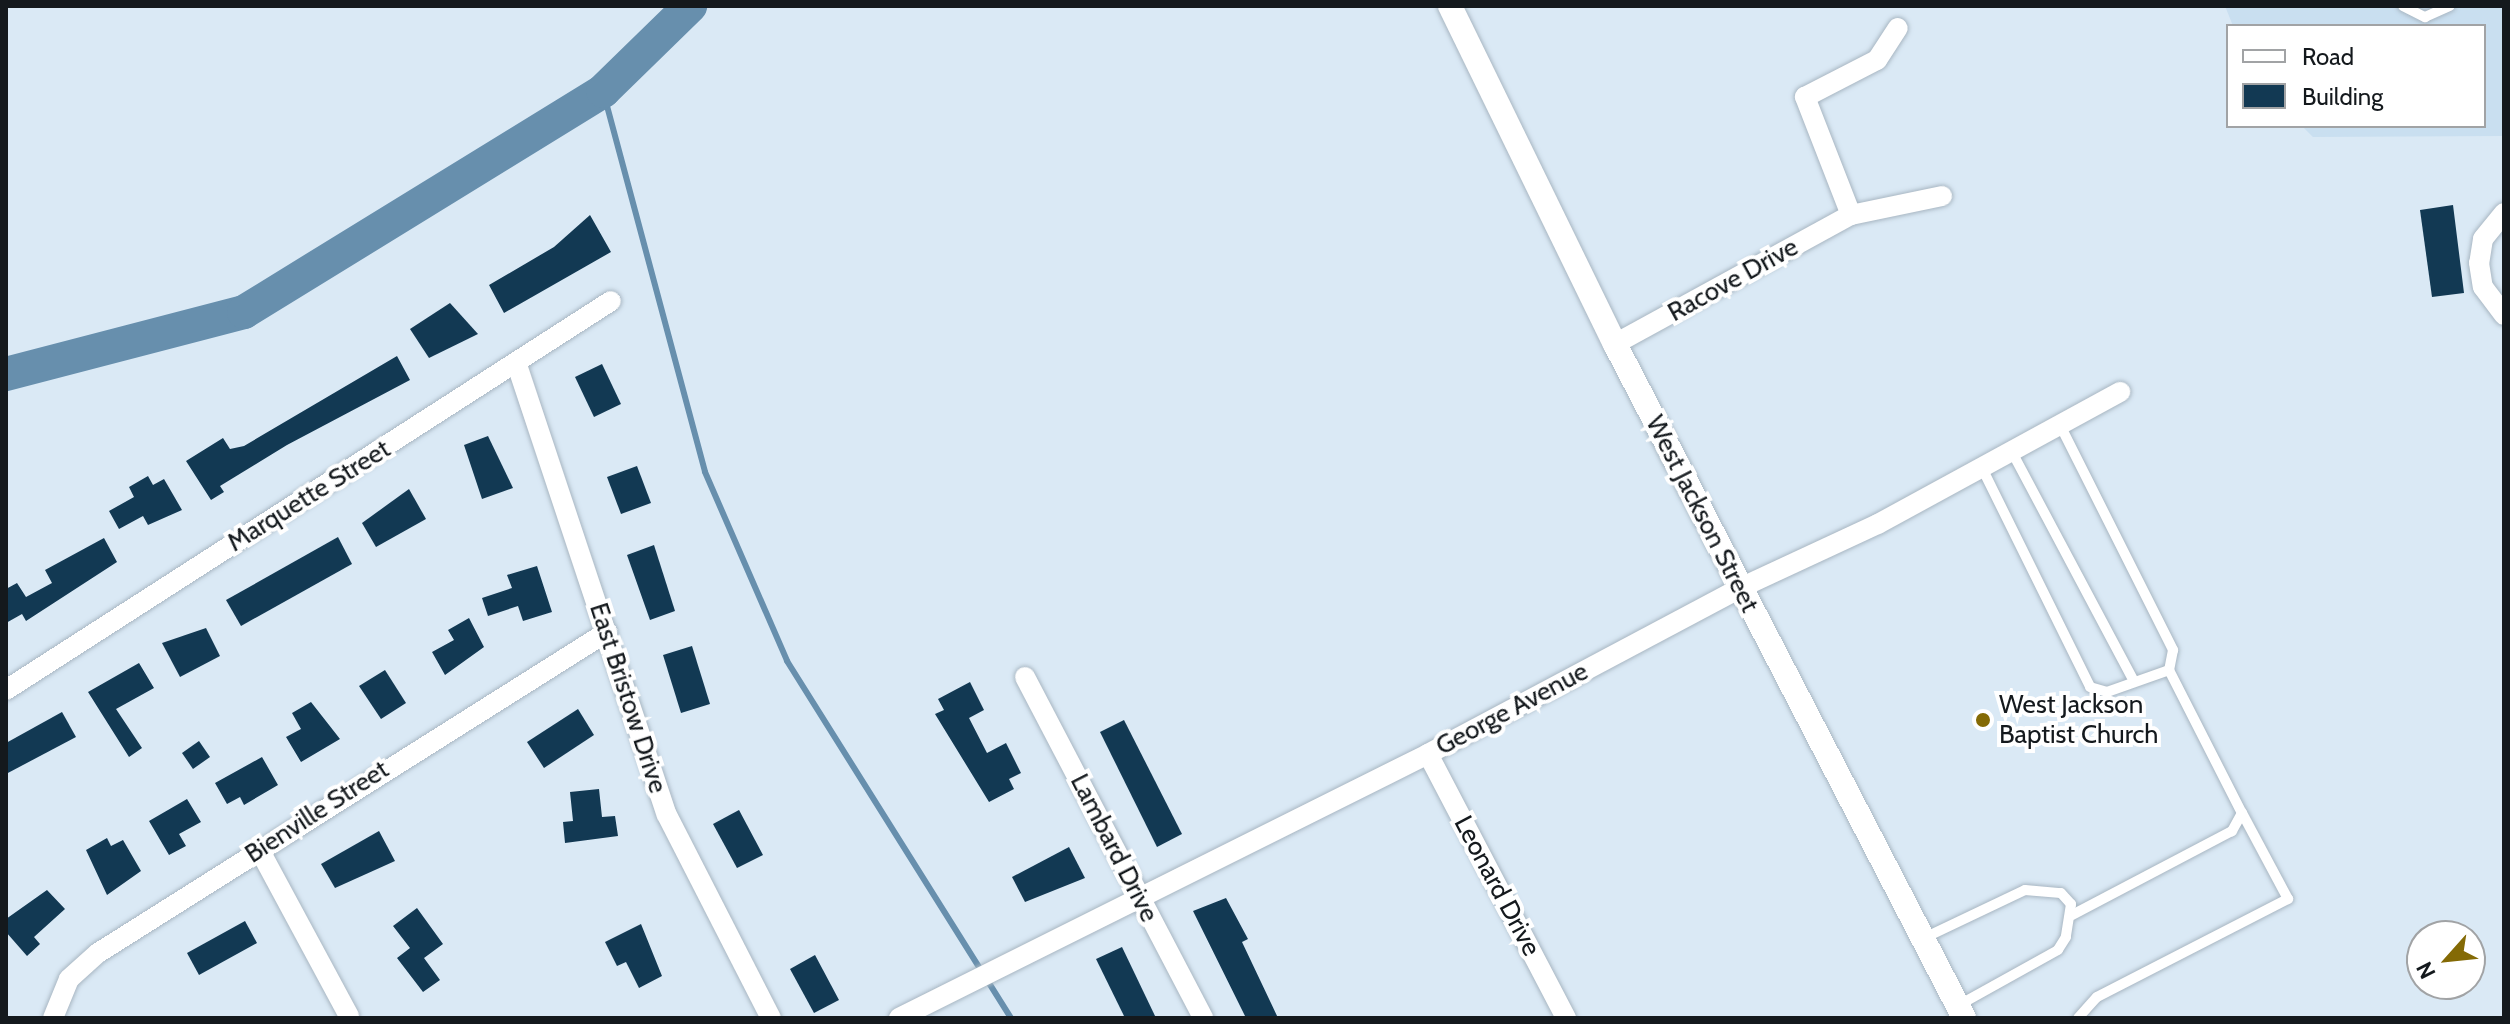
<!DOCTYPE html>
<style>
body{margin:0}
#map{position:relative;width:2510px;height:1024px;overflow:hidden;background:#dae9f5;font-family:Cabin,sans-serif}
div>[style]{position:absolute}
.built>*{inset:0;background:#c9dff0}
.stream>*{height:6px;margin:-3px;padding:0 3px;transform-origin:3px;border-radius:3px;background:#678fad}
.river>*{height:34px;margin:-17px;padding:0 17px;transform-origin:17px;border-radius:17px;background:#678fad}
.building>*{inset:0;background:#123953}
.roads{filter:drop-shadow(0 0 2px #a8b6c2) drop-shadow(0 0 2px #a8b6c2)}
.service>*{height:10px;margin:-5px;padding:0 5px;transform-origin:5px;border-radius:5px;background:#fff}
.minor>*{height:20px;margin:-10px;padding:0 10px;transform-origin:10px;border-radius:10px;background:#fff}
.tertiary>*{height:24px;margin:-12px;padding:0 12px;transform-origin:12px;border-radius:12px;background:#fff}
.dots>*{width:22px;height:22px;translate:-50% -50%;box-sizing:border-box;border:4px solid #fff;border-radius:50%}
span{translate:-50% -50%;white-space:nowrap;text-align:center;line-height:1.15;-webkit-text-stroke:8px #fff;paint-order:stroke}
.street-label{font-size:26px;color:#14191d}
.poi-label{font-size:26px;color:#14191d}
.left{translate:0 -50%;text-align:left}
.frame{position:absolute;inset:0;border:8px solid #14191d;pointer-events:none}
.legend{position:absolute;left:2226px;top:24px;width:260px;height:104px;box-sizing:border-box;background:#fff;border:2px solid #a1a3a5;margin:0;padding:10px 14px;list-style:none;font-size:24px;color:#14191d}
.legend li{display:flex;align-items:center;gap:16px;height:40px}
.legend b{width:40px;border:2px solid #a1a3a5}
.north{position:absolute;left:2406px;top:920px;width:80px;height:80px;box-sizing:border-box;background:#fff;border:2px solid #a1a3a5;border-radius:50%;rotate:243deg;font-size:22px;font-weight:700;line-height:32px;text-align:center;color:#14191d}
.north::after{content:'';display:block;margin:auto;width:28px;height:36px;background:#846a05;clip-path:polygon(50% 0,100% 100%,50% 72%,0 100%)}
</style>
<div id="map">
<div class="built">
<i style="clip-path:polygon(2225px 6px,2504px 6px,2504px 136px,2313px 137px,2302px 126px,2484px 126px,2484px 26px,2233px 26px)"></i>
</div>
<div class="stream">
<i style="left:603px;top:91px;width:394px;rotate:75deg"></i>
<i style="left:705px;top:472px;width:206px;rotate:66.5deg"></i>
<i style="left:787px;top:661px;width:421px;rotate:57.9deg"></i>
</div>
<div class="river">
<i style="left:6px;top:374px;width:246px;rotate:-14.6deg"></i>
<i style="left:244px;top:312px;width:422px;rotate:-31.6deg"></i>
<i style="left:603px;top:91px;width:122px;rotate:-44.3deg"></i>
</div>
<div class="building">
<i style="clip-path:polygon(2453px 205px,2464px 293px,2432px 297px,2420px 210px)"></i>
<i style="clip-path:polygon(590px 215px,611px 252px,504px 313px,489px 285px,554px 247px)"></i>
<i style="clip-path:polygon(450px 303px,478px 334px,429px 358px,410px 329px)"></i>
<i style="clip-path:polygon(397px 356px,410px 380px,287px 445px,220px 486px,224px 492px,211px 500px,186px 461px,223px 438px,230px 449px,244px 446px)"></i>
<i style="clip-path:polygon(602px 364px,621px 404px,594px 417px,575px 377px)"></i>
<i style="clip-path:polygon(488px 436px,513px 488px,482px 499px,464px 445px)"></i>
<i style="clip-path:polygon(637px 466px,651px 503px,621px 514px,607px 477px)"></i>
<i style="clip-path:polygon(148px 476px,153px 485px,164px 479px,182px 510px,148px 525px,143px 516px,119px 529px,109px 511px,134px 497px,129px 487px)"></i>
<i style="clip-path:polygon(409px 489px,426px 519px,376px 547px,362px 523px)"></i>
<i style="clip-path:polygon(338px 537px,352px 564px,241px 626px,226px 600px)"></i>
<i style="clip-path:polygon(104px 538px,117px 562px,26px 621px,22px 614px,6px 623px,6px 589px,17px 583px,26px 597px,52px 583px,45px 570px)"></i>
<i style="clip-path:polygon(654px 545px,675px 611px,650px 620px,627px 555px)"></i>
<i style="clip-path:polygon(537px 566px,552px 612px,523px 621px,518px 606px,488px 616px,482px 598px,512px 588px,507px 575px)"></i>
<i style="clip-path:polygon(469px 618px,484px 647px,445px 675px,432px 652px,454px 640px,448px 630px)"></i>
<i style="clip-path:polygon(206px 628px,220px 656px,180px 677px,162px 643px)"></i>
<i style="clip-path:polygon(692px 646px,710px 704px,681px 713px,663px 655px)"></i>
<i style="clip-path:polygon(139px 663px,154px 688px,116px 709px,142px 748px,129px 757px,88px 692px)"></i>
<i style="clip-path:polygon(385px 670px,406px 703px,381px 719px,359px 686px)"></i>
<i style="clip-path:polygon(970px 682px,984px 710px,969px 718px,987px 753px,1006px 743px,1021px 773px,1009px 779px,1014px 789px,989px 802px,935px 714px,944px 710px,938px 699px)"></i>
<i style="clip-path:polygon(311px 702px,340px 739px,301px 762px,286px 737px,301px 729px,292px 713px)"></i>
<i style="clip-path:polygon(578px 709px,594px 735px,544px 768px,527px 742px)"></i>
<i style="clip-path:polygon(62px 712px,76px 737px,6px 774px,6px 743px)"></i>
<i style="clip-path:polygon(1124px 720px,1182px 834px,1157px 847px,1100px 732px)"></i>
<i style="clip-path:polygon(199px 741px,210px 757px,193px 769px,182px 753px)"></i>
<i style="clip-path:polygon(262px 757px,278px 785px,244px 805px,240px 797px,227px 804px,215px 783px)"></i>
<i style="clip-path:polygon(599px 789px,602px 817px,615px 816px,618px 836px,565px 843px,563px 822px,573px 821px,570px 792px)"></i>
<i style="clip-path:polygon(187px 799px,201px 822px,179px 834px,186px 846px,169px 855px,149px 821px)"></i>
<i style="clip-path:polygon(739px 810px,763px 855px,737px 868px,713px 824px)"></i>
<i style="clip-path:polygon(379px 831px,395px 861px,335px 888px,321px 864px)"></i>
<i style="clip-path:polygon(107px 838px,111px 846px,123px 840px,141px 871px,107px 895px,86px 850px)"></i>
<i style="clip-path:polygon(1069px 847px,1085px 878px,1025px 902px,1012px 877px)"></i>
<i style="clip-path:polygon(47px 890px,65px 909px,34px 937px,40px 944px,27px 956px,6px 932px,6px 919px)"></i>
<i style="clip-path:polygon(1226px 898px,1248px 939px,1242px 942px,1278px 1018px,1246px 1018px,1193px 911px)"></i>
<i style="clip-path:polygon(417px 908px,443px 944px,424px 958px,440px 980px,423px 992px,397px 958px,410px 948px,393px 926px)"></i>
<i style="clip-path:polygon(245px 921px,257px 943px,199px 975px,187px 953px)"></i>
<i style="clip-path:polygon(641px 924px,662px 976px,639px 988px,626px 962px,617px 966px,605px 942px)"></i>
<i style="clip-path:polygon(1122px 947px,1156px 1018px,1125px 1018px,1096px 959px)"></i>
<i style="clip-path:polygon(815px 955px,839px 1000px,814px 1013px,790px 969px)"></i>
</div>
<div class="roads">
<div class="service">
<i style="left:2403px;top:6px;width:25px;rotate:27deg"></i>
<i style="left:2425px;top:17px;width:27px;rotate:-24deg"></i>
<i style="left:2060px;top:425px;width:252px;rotate:63.3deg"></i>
<i style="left:2173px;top:650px;width:20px;rotate:101deg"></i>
<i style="left:2169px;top:670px;width:161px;rotate:63deg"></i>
<i style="left:2242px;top:813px;width:21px;rotate:119deg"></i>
<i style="left:2232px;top:831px;width:181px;rotate:152.3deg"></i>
<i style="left:2012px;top:452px;width:259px;rotate:62deg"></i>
<i style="left:1982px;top:468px;width:244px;rotate:63.7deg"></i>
<i style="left:2090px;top:687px;width:18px;rotate:16deg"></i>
<i style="left:2107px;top:692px;width:66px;rotate:-19.5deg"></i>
<i style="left:1922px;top:939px;width:114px;rotate:-25.4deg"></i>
<i style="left:2025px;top:890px;width:36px;rotate:5deg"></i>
<i style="left:2061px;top:893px;width:15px;rotate:48deg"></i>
<i style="left:2071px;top:904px;width:33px;rotate:99deg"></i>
<i style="left:2066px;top:937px;width:15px;rotate:122deg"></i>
<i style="left:2058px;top:950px;width:113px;rotate:150.9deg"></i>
<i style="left:2078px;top:1018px;width:28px;rotate:-48deg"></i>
<i style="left:2097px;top:997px;width:215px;rotate:-27.2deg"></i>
<i style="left:2288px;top:899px;width:98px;rotate:-118.1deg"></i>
</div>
<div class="minor">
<i style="left:2504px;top:213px;width:33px;rotate:129deg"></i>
<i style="left:2483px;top:239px;width:24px;rotate:99deg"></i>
<i style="left:2479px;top:263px;width:24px;rotate:81deg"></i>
<i style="left:2483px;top:287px;width:35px;rotate:53deg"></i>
<i style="left:1851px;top:215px;width:127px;rotate:-111.3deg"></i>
<i style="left:1805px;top:97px;width:81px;rotate:-27.2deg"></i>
<i style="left:1877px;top:60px;width:38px;rotate:-57deg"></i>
<i style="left:1615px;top:344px;width:269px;rotate:-28.7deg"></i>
<i style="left:1851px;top:215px;width:93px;rotate:-11.8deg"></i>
<i style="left:517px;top:365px;width:474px;rotate:71.6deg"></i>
<i style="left:667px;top:815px;width:228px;rotate:62.9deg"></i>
<i style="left:1025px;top:677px;width:385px;rotate:62.4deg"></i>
<i style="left:6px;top:690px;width:719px;rotate:-32.74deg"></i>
<i style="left:1428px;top:754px;width:298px;rotate:62.4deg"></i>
<i style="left:259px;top:849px;width:190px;rotate:61.7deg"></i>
<i style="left:53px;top:1018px;width:42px;rotate:-67.7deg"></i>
<i style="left:69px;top:979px;width:39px;rotate:-42deg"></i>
<i style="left:98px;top:953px;width:602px;rotate:-32.24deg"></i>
<i style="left:899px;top:1018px;width:591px;rotate:-26.52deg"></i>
<i style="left:1428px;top:754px;width:353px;rotate:-28deg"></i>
<i style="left:1740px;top:588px;width:152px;rotate:-24.9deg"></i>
<i style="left:1878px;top:524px;width:276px;rotate:-28.6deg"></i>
</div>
<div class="tertiary">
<i style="left:1450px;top:6px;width:376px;rotate:64deg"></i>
<i style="left:1615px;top:344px;width:759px;rotate:62.62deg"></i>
</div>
</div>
<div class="dots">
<i style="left:1983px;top:720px;background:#846a05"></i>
</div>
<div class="street-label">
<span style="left:1733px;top:280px;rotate:-29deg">Racove Drive</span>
<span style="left:309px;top:496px;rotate:-32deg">Marquette Street</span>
<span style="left:1702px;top:514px;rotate:63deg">West Jackson Street</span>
<span style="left:628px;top:698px;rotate:72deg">East Bristow Drive</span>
<span style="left:1512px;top:709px;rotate:-28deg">George Avenue</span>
<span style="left:317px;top:812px;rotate:-33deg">Bienville Street</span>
<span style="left:1114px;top:848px;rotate:63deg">Lambard Drive</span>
<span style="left:1497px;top:886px;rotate:62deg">Leonard Drive</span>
</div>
<div class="poi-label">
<span class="left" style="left:1999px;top:720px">West Jackson<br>Baptist Church</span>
</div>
<div class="frame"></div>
<ul class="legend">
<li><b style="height:10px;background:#fff"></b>Road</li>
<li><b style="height:22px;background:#123953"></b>Building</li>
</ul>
<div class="north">N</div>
</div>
